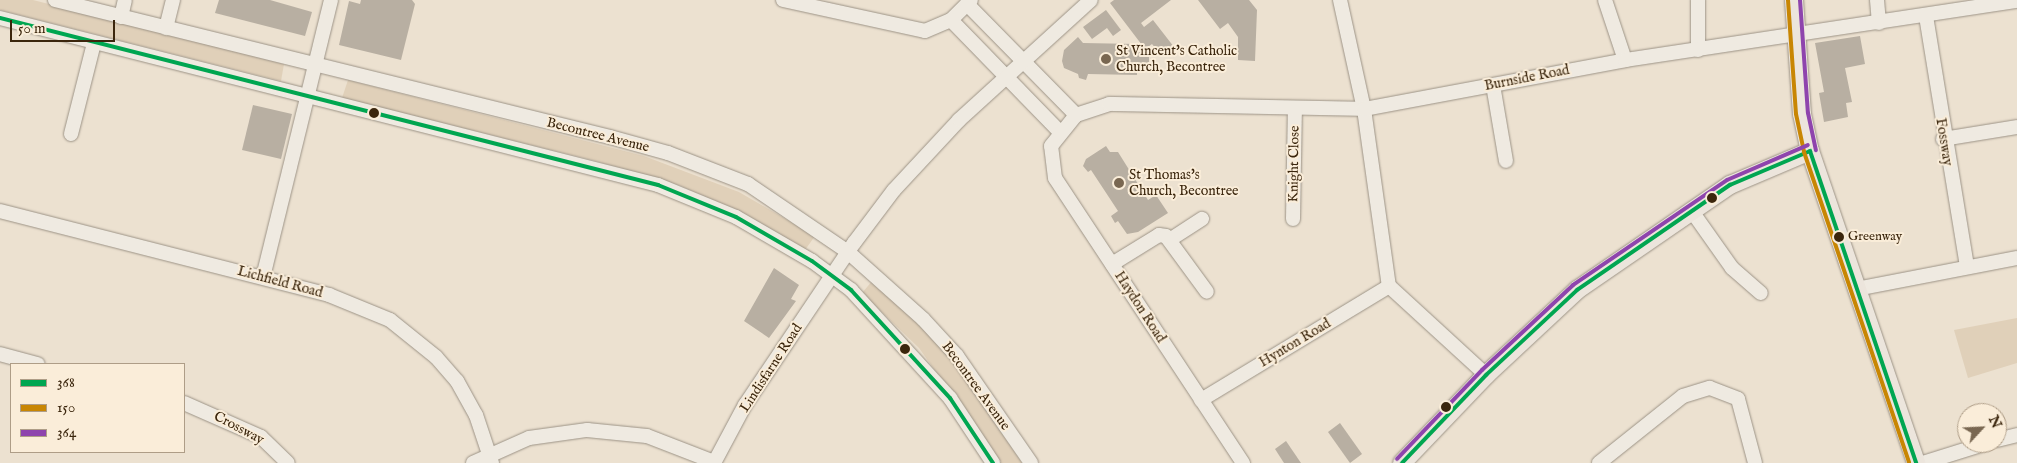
<!DOCTYPE html>
<style>
body{margin:0}
#map{position:relative;width:2017px;height:463px;overflow:hidden;background:#ece1d0;font-family:"IM FELL English",serif}
div>[style]{position:absolute}
.green>*{inset:0;background:#e0d0b9}
.building>*{inset:0;background:#b8afa2}
.roads{filter:drop-shadow(0 0 1px #9c9386) drop-shadow(0 0 1px #9c9386)}
.minor>*{height:14px;margin:-7px;padding:0 7px;transform-origin:7px;border-radius:7px;background:#efeae1}
.major>*{height:18px;margin:-9px;padding:0 9px;transform-origin:9px;border-radius:9px;background:#ece5dc}
.bus-1>*{height:4px;margin:-2px;padding:0 2px;transform-origin:2px;border-radius:2px;background:#00a651}
.bus-2>*{height:4px;margin:-2px;padding:0 2px;transform-origin:2px;border-radius:2px;background:#c88603}
.bus-3>*{height:4px;margin:-2px;padding:0 2px;transform-origin:2px;border-radius:2px;background:#8e44ad}
.dots>*{width:14px;height:14px;translate:-50% -50%;box-sizing:border-box;border:2px solid #faedd9;border-radius:50%}
span{translate:-50% -50%;white-space:nowrap;text-align:center;line-height:1.15;-webkit-text-stroke:4px #faedd9;paint-order:stroke}
.bus-label{font-size:13px;color:#3b260d}
.left{translate:0 -50%;text-align:left}
.poi-label{font-size:14px;color:#3b260d}
.street-label{font-size:14px;color:#3b260d}
.legend{position:absolute;left:10px;top:363px;width:175px;height:90px;box-sizing:border-box;background:#faedd9;border:1px solid #ae9d87;margin:0;padding:6px 9px;list-style:none;font-size:15px;color:#3b260d}
.legend li{display:flex;align-items:center;gap:10px;height:25px}
.legend b{width:25px;border:1px solid #ae9d87}
.north{position:absolute;left:1957px;top:403px;width:50px;height:50px;box-sizing:border-box;background:#faedd9;border:1px solid #ae9d87;border-radius:50%;rotate:65deg;font-size:14px;font-weight:700;line-height:20px;text-align:center;color:#3b260d}
.north::after{content:'';display:block;margin:auto;width:18px;height:22px;background:#796751;clip-path:polygon(50% 0,100% 100%,50% 72%,0 100%)}
.scale{position:absolute;left:10px;top:20px;width:105px;height:22px;box-sizing:border-box;border:2px solid #3b260d;border-top:0;padding-left:6px;font-size:15px;line-height:18px;white-space:nowrap;color:#3b260d;-webkit-text-stroke:4px #faedd9;paint-order:stroke}
</style>
<div id="map">
<div class="green">
<i style="clip-path:polygon(0 0,33px 0,284px 64px,281px 81px,0 10px)"></i>
<i style="clip-path:polygon(348px 80px,644px 156px,739px 192px,815px 236px,805px 250px,743px 214px,681px 186px,592px 160px,342px 98px)"></i>
<i style="clip-path:polygon(873px 280px,928px 332px,956px 366px,1022px 463px,1001px 463px,919px 348px,862px 293px)"></i>
<i style="clip-path:polygon(2017px 318px,2017px 363px,1968px 378px,1954px 330px)"></i>
</div>
<div class="building">
<i style="clip-path:polygon(219px 0,270px 0,312px 12px,305px 36px,215px 13px)"></i>
<i style="clip-path:polygon(361px 0,412px 0,415px 4px,401px 60px,339px 45px,349px 1px,360px 4px)"></i>
<i style="clip-path:polygon(1114px 0,1171px 0,1141px 23px,1144px 27px,1153px 20px,1174px 47px,1162px 56px,1152px 44px,1145px 49px,1110px 3px)"></i>
<i style="clip-path:polygon(1198px 0,1249px 0,1257px 10px,1255px 61px,1238px 60px,1238px 37px,1228px 23px,1220px 29px)"></i>
<i style="clip-path:polygon(1106px 10px,1121px 30px,1113px 36px,1107px 28px,1092px 39px,1083px 27px)"></i>
<i style="clip-path:polygon(1860px 36px,1865px 64px,1845px 68px,1852px 102px,1846px 103px,1848px 117px,1824px 122px,1819px 93px,1824px 92px,1815px 43px)"></i>
<i style="clip-path:polygon(1078px 37px,1083px 43px,1136px 44px,1138px 52px,1149px 52px,1149px 67px,1137px 67px,1137px 75px,1088px 74px,1086px 80px,1079px 78px,1078px 74px,1064px 68px,1062px 61px,1064px 50px)"></i>
<i style="clip-path:polygon(253px 105px,292px 114px,281px 159px,242px 150px)"></i>
<i style="clip-path:polygon(1106px 146px,1110px 152px,1118px 152px,1148px 200px,1156px 195px,1168px 213px,1138px 232px,1127px 234px,1118px 221px,1115px 223px,1111px 216px,1118px 211px,1091px 170px,1088px 172px,1083px 166px,1086px 159px)"></i>
<i style="clip-path:polygon(774px 268px,799px 285px,791px 299px,796px 301px,769px 338px,744px 321px)"></i>
<i style="clip-path:polygon(1340px 423px,1362px 454px,1350px 463px,1328px 432px)"></i>
<i style="clip-path:polygon(1286px 441px,1301px 463px,1284px 463px,1275px 449px)"></i>
</div>
<div class="roads">
<div class="minor">
<i style="left:55px;top:0;width:572px;rotate:13.87deg"></i>
<i style="left:610px;top:137px;width:60px;rotate:15.4deg"></i>
<i style="left:668px;top:153px;width:86px;rotate:21.2deg"></i>
<i style="left:748px;top:184px;width:121px;rotate:34.2deg"></i>
<i style="left:848px;top:252px;width:101px;rotate:41.8deg"></i>
<i style="left:923px;top:319px;width:50px;rotate:47.4deg"></i>
<i style="left:957px;top:356px;width:130px;rotate:55.3deg"></i>
<i style="left:783px;top:0;width:145px;rotate:12.3deg"></i>
<i style="left:925px;top:31px;width:28px;rotate:-23deg"></i>
<i style="left:951px;top:20px;width:28px;rotate:-45deg"></i>
<i style="left:1340px;top:0;width:112px;rotate:77.6deg"></i>
<i style="left:1364px;top:109px;width:179px;rotate:82deg"></i>
<i style="left:1389px;top:286px;width:132px;rotate:42.5deg"></i>
<i style="left:1605px;top:0;width:63px;rotate:71.6deg"></i>
<i style="left:1877px;top:0;width:23px;rotate:85deg"></i>
<i style="left:967px;top:4px;width:156px;rotate:45.5deg"></i>
<i style="left:1926px;top:16px;width:254px;rotate:80.7deg"></i>
<i style="left:121px;top:17px;width:17px;rotate:-77deg"></i>
<i style="left:0;top:18px;width:679px;rotate:14.24deg"></i>
<i style="left:658px;top:185px;width:84px;rotate:22.3deg"></i>
<i style="left:736px;top:217px;width:88px;rotate:30.1deg"></i>
<i style="left:812px;top:261px;width:49px;rotate:36.6deg"></i>
<i style="left:851px;top:290px;width:147px;rotate:47.5deg"></i>
<i style="left:950px;top:398px;width:78px;rotate:56.5deg"></i>
<i style="left:951px;top:20px;width:155px;rotate:45.8deg"></i>
<i style="left:166px;top:28px;width:29px;rotate:-76deg"></i>
<i style="left:1698px;top:50px;width:50px;rotate:-90deg"></i>
<i style="left:1493px;top:85px;width:77px;rotate:80.3deg"></i>
<i style="left:71px;top:134px;width:94px;rotate:-75.8deg"></i>
<i style="left:1943px;top:139px;width:75px;rotate:-9.2deg"></i>
<i style="left:1691px;top:210px;width:71px;rotate:54.7deg"></i>
<i style="left:1732px;top:268px;width:38px;rotate:41deg"></i>
<i style="left:0;top:211px;width:340px;rotate:14.3deg"></i>
<i style="left:329px;top:295px;width:66px;rotate:22.3deg"></i>
<i style="left:390px;top:320px;width:59px;rotate:38.8deg"></i>
<i style="left:436px;top:357px;width:32px;rotate:49deg"></i>
<i style="left:457px;top:381px;width:39px;rotate:61deg"></i>
<i style="left:476px;top:415px;width:51px;rotate:71.6deg"></i>
<i style="left:1293px;top:219px;width:110px;rotate:-89deg"></i>
<i style="left:1171px;top:239px;width:37px;rotate:-33deg"></i>
<i style="left:1112px;top:264px;width:55px;rotate:-31.7deg"></i>
<i style="left:1159px;top:235px;width:7px;rotate:8deg"></i>
<i style="left:1166px;top:236px;width:69px;rotate:53.8deg"></i>
<i style="left:263px;top:277px;width:285px;rotate:-76.2deg"></i>
<i style="left:1856px;top:289px;width:164px;rotate:-10.9deg"></i>
<i style="left:0;top:354px;width:39px;rotate:15deg"></i>
<i style="left:1201px;top:400px;width:220px;rotate:-31.2deg"></i>
<i style="left:184px;top:403px;width:84px;rotate:23.8deg"></i>
<i style="left:261px;top:437px;width:37px;rotate:44deg"></i>
<i style="left:1997px;top:440px;width:21px;rotate:-14deg"></i>
<i style="left:473px;top:463px;width:61px;rotate:-24.1deg"></i>
<i style="left:529px;top:438px;width:59px;rotate:-7.9deg"></i>
<i style="left:587px;top:430px;width:60px;rotate:5.7deg"></i>
<i style="left:647px;top:436px;width:72px;rotate:21.2deg"></i>
<i style="left:714px;top:463px;width:66px;rotate:-61.9deg"></i>
<i style="left:745px;top:405px;width:195px;rotate:-56.1deg"></i>
<i style="left:854px;top:243px;width:66px;rotate:-53deg"></i>
<i style="left:894px;top:190px;width:96px;rotate:-47.1deg"></i>
<i style="left:959px;top:120px;width:178px;rotate:-42.3deg"></i>
<i style="left:1243px;top:463px;width:341px;rotate:-123.4deg"></i>
<i style="left:1055px;top:178px;width:32px;rotate:-97deg"></i>
<i style="left:1051px;top:146px;width:40px;rotate:-51deg"></i>
<i style="left:1076px;top:115px;width:35px;rotate:-18deg"></i>
<i style="left:1109px;top:104px;width:255px;rotate:1.1deg"></i>
<i style="left:1364px;top:109px;width:266px;rotate:-10.6deg"></i>
<i style="left:1625px;top:60px;width:396px;rotate:-8.6deg"></i>
<i style="left:1599px;top:463px;width:107px;rotate:-38.6deg"></i>
<i style="left:1683px;top:396px;width:28px;rotate:-17deg"></i>
<i style="left:1710px;top:388px;width:30px;rotate:21deg"></i>
<i style="left:1738px;top:399px;width:66px;rotate:75.1deg"></i>
<i style="left:1923px;top:463px;width:67px;rotate:-17.4deg"></i>
</div>
<div class="major">
<i style="left:1794px;top:0;width:114px;rotate:86deg"></i>
<i style="left:1802px;top:114px;width:38px;rotate:78deg"></i>
<i style="left:1810px;top:151px;width:330px;rotate:71.2deg"></i>
<i style="left:1402px;top:463px;width:122px;rotate:-46.3deg"></i>
<i style="left:1486px;top:375px;width:125px;rotate:-43deg"></i>
<i style="left:1577px;top:290px;width:186px;rotate:-34.5deg"></i>
<i style="left:1730px;top:185px;width:87px;rotate:-23deg"></i>
</div>
</div>
<div class="bus-1">
<i style="left:0;top:18px;width:679px;rotate:14.24deg"></i>
<i style="left:658px;top:185px;width:84px;rotate:22.3deg"></i>
<i style="left:736px;top:217px;width:88px;rotate:30.1deg"></i>
<i style="left:812px;top:261px;width:49px;rotate:36.6deg"></i>
<i style="left:851px;top:290px;width:147px;rotate:47.5deg"></i>
<i style="left:950px;top:398px;width:78px;rotate:56.5deg"></i>
<i style="left:1810px;top:151px;width:330px;rotate:71.2deg"></i>
<i style="left:1402px;top:463px;width:122px;rotate:-46.3deg"></i>
<i style="left:1486px;top:375px;width:125px;rotate:-43deg"></i>
<i style="left:1577px;top:290px;width:186px;rotate:-34.5deg"></i>
<i style="left:1730px;top:185px;width:87px;rotate:-23deg"></i>
</div>
<div class="bus-2">
<i style="left:1788px;top:0;width:114px;rotate:86deg"></i>
<i style="left:1796px;top:114px;width:39px;rotate:78deg"></i>
<i style="left:1804px;top:152px;width:328px;rotate:71.3deg"></i>
</div>
<div class="bus-3">
<i style="left:1800px;top:0;width:113px;rotate:86deg"></i>
<i style="left:1808px;top:113px;width:38px;rotate:78deg"></i>
<i style="left:1397px;top:459px;width:123px;rotate:-46.3deg"></i>
<i style="left:1482px;top:370px;width:125px;rotate:-43deg"></i>
<i style="left:1573px;top:285px;width:186px;rotate:-34.3deg"></i>
<i style="left:1727px;top:180px;width:88px;rotate:-23.4deg"></i>
</div>
<div class="dots">
<i style="left:1106px;top:59px;background:#796751"></i>
<i style="left:374px;top:113px;background:#3b260d"></i>
<i style="left:1119px;top:183px;background:#796751"></i>
<i style="left:1712px;top:198px;background:#3b260d"></i>
<i style="left:1839px;top:237px;background:#3b260d"></i>
<i style="left:905px;top:349px;background:#3b260d"></i>
<i style="left:1446px;top:407px;background:#3b260d"></i>
</div>
<div class="bus-label">
<span class="left" style="left:1848px;top:237px">Greenway</span>
</div>
<div class="poi-label">
<span class="left" style="left:1116px;top:59px">St Vincent's Catholic<br>Church, Becontree</span>
<span class="left" style="left:1129px;top:183px">St Thomas's<br>Church, Becontree</span>
</div>
<div class="street-label">
<span style="left:1527px;top:78px;rotate:-11deg">Burnside Road</span>
<span style="left:598px;top:135px;rotate:14deg">Becontree Avenue</span>
<span style="left:1944px;top:142px;rotate:81deg">Fossway</span>
<span style="left:1294px;top:164px;rotate:-89deg">Knight Close</span>
<span style="left:280px;top:282px;rotate:15deg">Lichfield Road</span>
<span style="left:1140px;top:307px;rotate:57deg">Haydon Road</span>
<span style="left:1295px;top:343px;rotate:-31deg">Hynton Road</span>
<span style="left:771px;top:368px;rotate:-57deg">Lindisfarne Road</span>
<span style="left:976px;top:386px;rotate:54deg">Becontree Avenue</span>
<span style="left:239px;top:428px;rotate:28deg">Crossway</span>
</div>
<ul class="legend">
<li><b style="height:6px;background:#00a651"></b>368</li>
<li><b style="height:6px;background:#c88603"></b>150</li>
<li><b style="height:6px;background:#8e44ad"></b>364</li>
</ul>
<div class="north">N</div>
<div class="scale">50 m</div>
</div>
